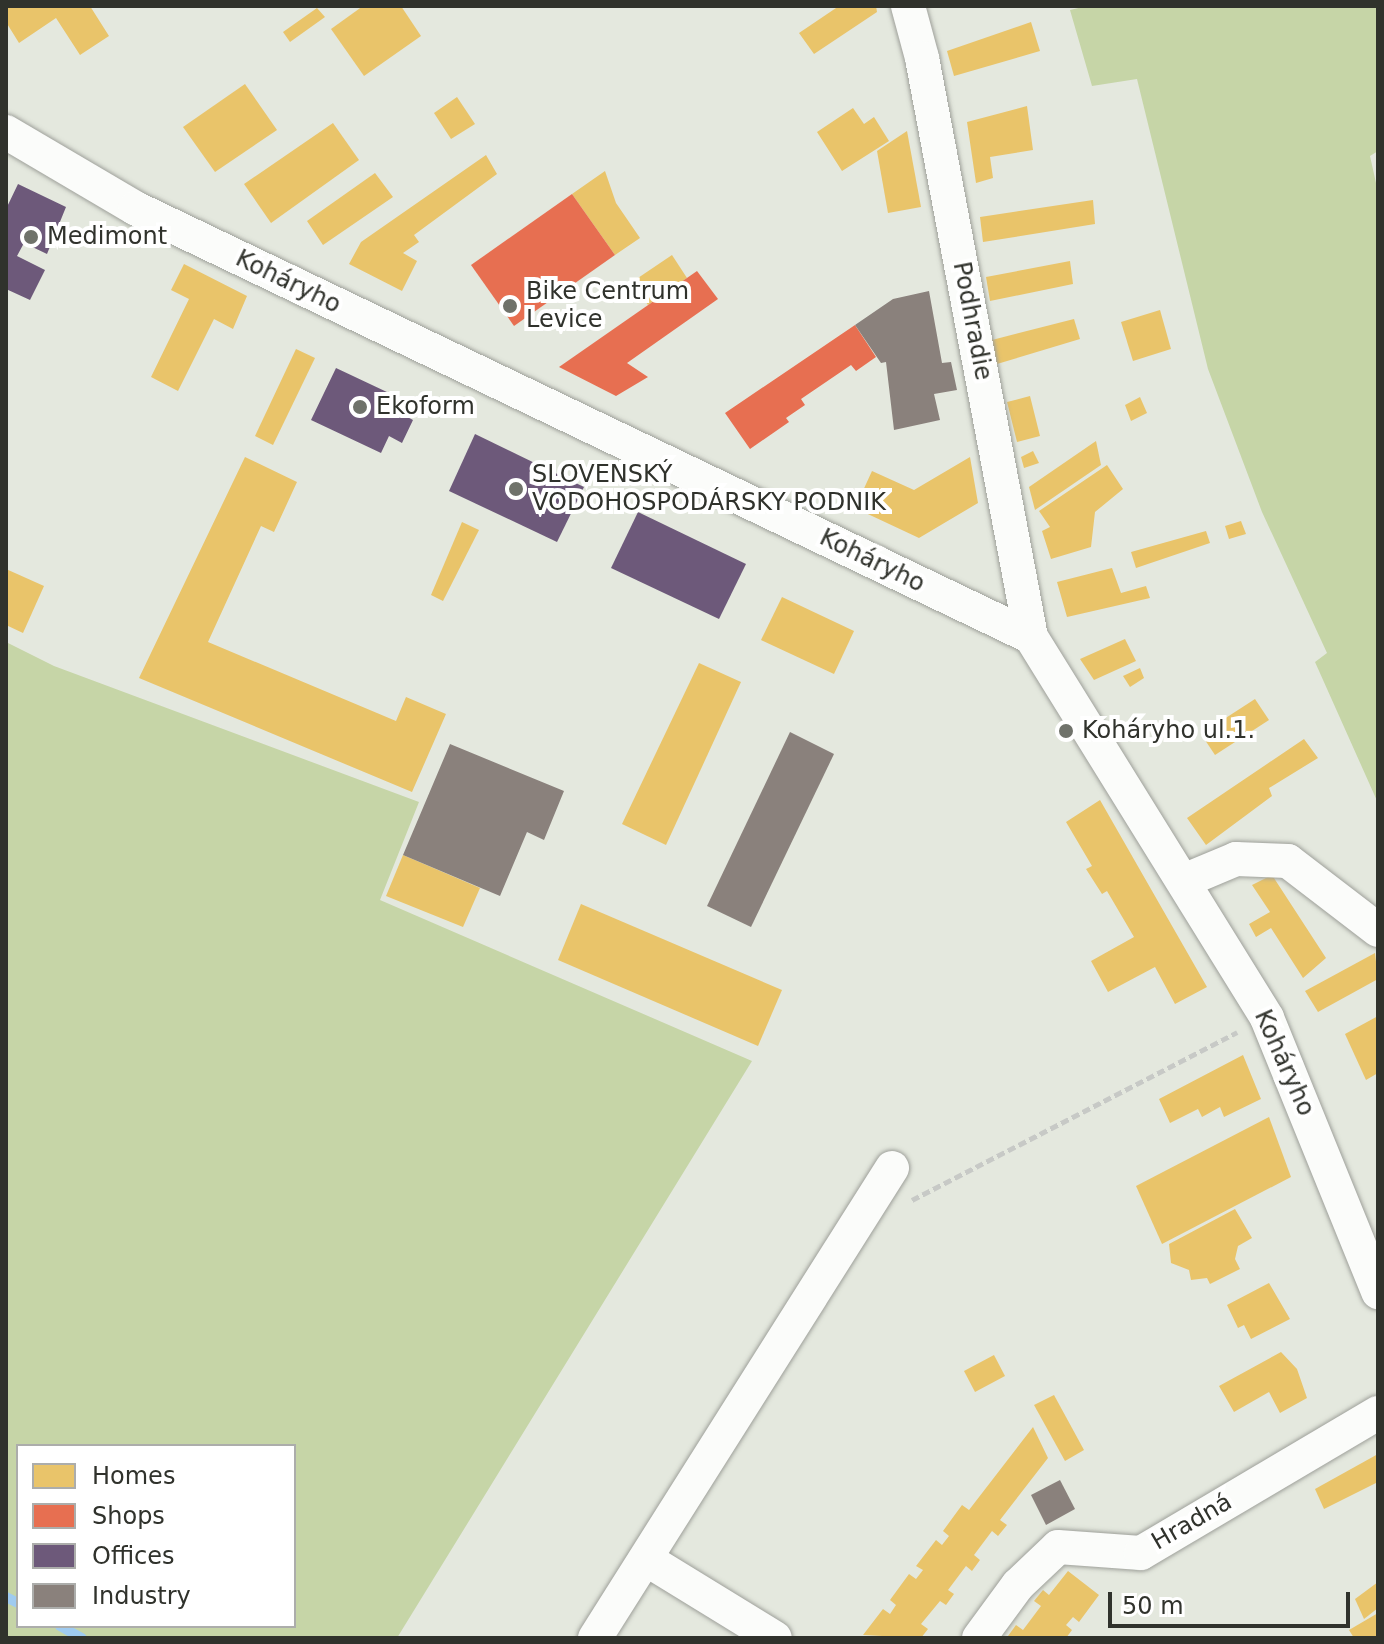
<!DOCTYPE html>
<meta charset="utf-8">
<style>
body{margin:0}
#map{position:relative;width:1384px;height:1644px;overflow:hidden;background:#e4e8de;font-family:"DejaVu Sans",sans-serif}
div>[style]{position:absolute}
.green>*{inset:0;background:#c6d5a7}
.homes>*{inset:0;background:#e9c46a}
.shops>*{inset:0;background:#e76f51}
.offices>*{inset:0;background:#6d597a}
.industry>*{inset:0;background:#8a817c}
.stream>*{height:10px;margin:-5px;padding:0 5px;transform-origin:5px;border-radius:5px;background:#9fcbf0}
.path>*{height:5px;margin-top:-2.5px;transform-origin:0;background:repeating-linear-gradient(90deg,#c7c9c6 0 8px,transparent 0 12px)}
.roads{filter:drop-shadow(0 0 2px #9ea09a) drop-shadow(0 0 2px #9ea09a)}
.street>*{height:34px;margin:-17px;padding:0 17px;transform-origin:17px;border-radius:17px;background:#fbfcfa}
.dots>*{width:22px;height:22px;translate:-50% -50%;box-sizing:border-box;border:4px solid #fff;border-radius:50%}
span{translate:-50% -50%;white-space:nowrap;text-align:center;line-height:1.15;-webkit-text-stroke:8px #fff;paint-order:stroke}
.poi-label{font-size:24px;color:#30322c}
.left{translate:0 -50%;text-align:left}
.street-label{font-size:24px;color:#30322c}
.frame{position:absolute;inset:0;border:8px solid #30322c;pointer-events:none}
.legend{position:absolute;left:16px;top:1444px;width:280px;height:184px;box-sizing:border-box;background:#fff;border:2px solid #acadab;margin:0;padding:10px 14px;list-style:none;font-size:24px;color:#30322c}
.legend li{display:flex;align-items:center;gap:16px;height:40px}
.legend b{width:40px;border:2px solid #acadab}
.scale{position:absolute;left:1108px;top:1592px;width:242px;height:36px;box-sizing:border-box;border:4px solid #30322c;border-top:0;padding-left:10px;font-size:24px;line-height:28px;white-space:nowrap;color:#30322c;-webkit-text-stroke:6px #fff;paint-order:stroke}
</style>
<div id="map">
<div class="green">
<i style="clip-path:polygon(1087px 6px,1378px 6px,1378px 151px,1370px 156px,1378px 192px,1378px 803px,1315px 662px,1327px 653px,1262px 512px,1208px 369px,1137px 79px,1092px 86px,1070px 10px)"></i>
<i style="clip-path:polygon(evenodd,6px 642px,54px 666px,419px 802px,380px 900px,752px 1061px,397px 1638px,6px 1638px,6px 642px,18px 1446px,294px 1446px,294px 1626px,18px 1626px,18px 1446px)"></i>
</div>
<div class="homes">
<i style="clip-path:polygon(6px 6px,90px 6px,109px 36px,80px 55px,56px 18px,19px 43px,6px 22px)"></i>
<i style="clip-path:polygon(363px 6px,401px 6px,421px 36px,364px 76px,331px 29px)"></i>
<i style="clip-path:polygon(839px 6px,876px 6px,877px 12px,814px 54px,799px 33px)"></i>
<i style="clip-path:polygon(317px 8px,325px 17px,290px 42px,283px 32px)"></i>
<i style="clip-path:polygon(1031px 22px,1040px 51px,954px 76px,947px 51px)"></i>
<i style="clip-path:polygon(245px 84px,277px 130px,215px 172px,183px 127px)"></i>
<i style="clip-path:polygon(457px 97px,475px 124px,451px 139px,434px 113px)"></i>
<i style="clip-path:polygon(1027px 106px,1033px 150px,990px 157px,993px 178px,976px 183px,967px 122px)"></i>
<i style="clip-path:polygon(853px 108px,864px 124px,874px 117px,889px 141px,842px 171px,817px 132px)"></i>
<i style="clip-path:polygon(333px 123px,359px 160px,271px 223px,244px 184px)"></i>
<i style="clip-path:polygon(907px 131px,921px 207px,888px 213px,877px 151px)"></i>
<i style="clip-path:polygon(486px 155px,497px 174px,414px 235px,419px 242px,403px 253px,417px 261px,402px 291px,349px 264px,361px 242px)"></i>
<i style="clip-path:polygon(605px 171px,616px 203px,640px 238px,615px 255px,572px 194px)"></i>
<i style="clip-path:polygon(375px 173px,393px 197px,323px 245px,307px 221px)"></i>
<i style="clip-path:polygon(1093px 200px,1095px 224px,983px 242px,980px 217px)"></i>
<i style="clip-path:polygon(672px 255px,687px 278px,648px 305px,632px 282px)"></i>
<i style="clip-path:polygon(1070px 261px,1073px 284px,990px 301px,986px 277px)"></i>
<i style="clip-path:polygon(184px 264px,247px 296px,233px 329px,214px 319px,178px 391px,151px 377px,189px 299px,171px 290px)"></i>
<i style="clip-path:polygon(1160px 310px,1171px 349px,1133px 361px,1121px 322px)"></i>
<i style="clip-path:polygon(1074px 319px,1080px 339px,997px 364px,992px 340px)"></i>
<i style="clip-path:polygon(296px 349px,315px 358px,273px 445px,255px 436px)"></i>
<i style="clip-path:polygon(1030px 396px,1040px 436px,1017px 442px,1007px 402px)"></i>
<i style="clip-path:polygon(1140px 397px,1147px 413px,1131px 421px,1125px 405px)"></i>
<i style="clip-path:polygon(1096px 441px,1101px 465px,1035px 510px,1029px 487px)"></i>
<i style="clip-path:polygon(1033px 451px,1039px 463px,1024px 468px,1021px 457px)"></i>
<i style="clip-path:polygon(245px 457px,297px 482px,274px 532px,261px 526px,208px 642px,396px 721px,406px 697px,446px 714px,412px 792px,139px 678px)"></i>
<i style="clip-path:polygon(970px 457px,978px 503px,919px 538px,855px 508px,872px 471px,914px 490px)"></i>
<i style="clip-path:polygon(1107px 465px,1123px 489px,1095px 512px,1091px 547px,1051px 559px,1042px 531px,1050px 527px,1039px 511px)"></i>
<i style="clip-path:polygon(1241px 521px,1246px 534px,1229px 539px,1225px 526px)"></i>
<i style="clip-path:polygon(462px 522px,479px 530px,443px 601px,431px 595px)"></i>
<i style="clip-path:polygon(1206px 531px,1210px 543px,1136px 568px,1131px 552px)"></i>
<i style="clip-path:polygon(1112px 568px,1121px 593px,1146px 586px,1150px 598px,1067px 617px,1057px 582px)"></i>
<i style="clip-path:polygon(6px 569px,44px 586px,23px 633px,6px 625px)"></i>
<i style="clip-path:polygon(782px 597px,854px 631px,834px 674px,761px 640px)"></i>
<i style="clip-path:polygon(1125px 639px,1136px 661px,1094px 680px,1080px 659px)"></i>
<i style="clip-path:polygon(699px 663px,741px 682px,666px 845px,622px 824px)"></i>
<i style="clip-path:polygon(1140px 668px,1144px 678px,1130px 687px,1123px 676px)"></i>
<i style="clip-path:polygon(1255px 699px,1269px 720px,1215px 755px,1201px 734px)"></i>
<i style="clip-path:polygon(1304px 739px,1318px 758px,1269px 788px,1272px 796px,1206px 845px,1187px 818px)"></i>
<i style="clip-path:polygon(1100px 800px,1207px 987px,1175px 1004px,1155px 967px,1108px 992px,1091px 961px,1134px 937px,1107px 891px,1102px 894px,1086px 869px,1092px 866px,1066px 822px)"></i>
<i style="clip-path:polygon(403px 855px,480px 888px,463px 927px,386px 896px)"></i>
<i style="clip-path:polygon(1272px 875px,1326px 958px,1303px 978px,1271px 928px,1256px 937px,1249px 924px,1270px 912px,1252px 885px)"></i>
<i style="clip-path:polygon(581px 904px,782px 990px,758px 1046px,558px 960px)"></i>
<i style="clip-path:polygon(1375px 953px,1378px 979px,1318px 1012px,1305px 991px)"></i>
<i style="clip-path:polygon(1378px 1016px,1378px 1073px,1366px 1080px,1345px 1034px)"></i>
<i style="clip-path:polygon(1243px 1055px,1261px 1099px,1224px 1117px,1220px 1107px,1202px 1117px,1198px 1109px,1170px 1123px,1159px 1099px)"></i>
<i style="clip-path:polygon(1269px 1117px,1291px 1177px,1162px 1244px,1136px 1186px)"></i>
<i style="clip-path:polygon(1235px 1209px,1252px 1238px,1238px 1246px,1235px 1259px,1240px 1269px,1210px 1284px,1207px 1278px,1191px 1280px,1189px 1270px,1171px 1263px,1169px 1244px)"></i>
<i style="clip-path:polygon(1269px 1283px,1290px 1319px,1251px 1339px,1244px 1325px,1238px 1328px,1227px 1305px)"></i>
<i style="clip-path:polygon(1281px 1352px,1297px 1369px,1307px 1398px,1280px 1413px,1269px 1392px,1234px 1412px,1219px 1386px)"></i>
<i style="clip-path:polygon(994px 1355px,1005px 1376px,975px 1392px,964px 1371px)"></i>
<i style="clip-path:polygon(1054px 1395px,1084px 1450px,1065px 1461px,1034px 1405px)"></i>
<i style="clip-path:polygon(1033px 1427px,1048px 1458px,1000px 1520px,1007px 1525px,998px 1536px,992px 1531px,974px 1555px,980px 1560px,972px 1571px,966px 1566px,948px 1590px,954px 1594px,946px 1605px,940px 1601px,921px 1624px,928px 1629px,921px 1638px,863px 1635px,883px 1609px,890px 1614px,896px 1605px,890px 1600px,909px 1574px,916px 1579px,923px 1570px,916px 1566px,936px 1540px,942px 1545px,949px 1536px,943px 1531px,962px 1505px,969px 1510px)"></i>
<i style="clip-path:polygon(1378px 1454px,1378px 1482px,1324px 1509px,1315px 1489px)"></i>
<i style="clip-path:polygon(1068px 1571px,1099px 1595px,1079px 1622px,1073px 1617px,1066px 1625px,1072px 1630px,1066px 1638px,1008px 1636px,1016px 1625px,1023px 1630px,1041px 1606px,1034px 1601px,1043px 1590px,1049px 1595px)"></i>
<i style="clip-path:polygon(1378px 1582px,1378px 1608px,1364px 1619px,1355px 1599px)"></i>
<i style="clip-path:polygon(1378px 1613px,1378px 1638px,1354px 1638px,1349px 1630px)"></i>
</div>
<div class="shops">
<i style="clip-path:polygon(572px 194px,615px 255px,514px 326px,471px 265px)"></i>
<i style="clip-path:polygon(697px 271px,718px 299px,627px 363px,648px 377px,616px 396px,559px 367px)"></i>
<i style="clip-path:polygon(855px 325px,876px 357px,856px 371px,851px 365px,801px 399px,805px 405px,786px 418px,789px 422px,750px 449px,725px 413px)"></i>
</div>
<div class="offices">
<i style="clip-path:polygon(18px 184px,66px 207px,47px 254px,24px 243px,17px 256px,45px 270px,30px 300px,6px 289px,6px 209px)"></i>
<i style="clip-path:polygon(336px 368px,406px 401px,400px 413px,413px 420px,402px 443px,389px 436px,381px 453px,311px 420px)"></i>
<i style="clip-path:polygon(475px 434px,584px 487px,557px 542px,449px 491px)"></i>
<i style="clip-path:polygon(638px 512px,746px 564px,719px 619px,611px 568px)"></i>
</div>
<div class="industry">
<i style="clip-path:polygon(929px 291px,942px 363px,951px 362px,957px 390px,934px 394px,940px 420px,894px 430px,886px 362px,881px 363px,855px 325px,893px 299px)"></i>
<i style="clip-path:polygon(790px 732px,834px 754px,751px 927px,707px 906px)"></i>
<i style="clip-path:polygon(450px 744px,564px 791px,544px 840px,527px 832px,500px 896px,403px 855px)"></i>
<i style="clip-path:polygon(1060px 1480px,1075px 1509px,1046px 1525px,1031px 1495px)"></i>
</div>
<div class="stream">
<i style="left:6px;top:1597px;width:13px;rotate:27deg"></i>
<i style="left:60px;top:1626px;width:25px;rotate:29deg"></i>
</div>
<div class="path">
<i style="left:912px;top:1200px;width:366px;rotate:-27.3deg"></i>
</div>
<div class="roads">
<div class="street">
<i style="left:908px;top:6px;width:54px;rotate:74.9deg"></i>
<i style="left:922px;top:58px;width:589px;rotate:79.34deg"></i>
<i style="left:6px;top:132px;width:150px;rotate:30.5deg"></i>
<i style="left:135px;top:208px;width:993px;rotate:25.58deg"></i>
<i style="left:1031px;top:637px;width:448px;rotate:58.2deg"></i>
<i style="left:1267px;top:1018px;width:296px;rotate:67.9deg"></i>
<i style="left:1186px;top:880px;width:54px;rotate:-22.8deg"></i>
<i style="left:1236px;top:859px;width:52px;rotate:2.2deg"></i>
<i style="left:1288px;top:861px;width:113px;rotate:37.5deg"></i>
<i style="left:646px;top:1559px;width:151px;rotate:31.5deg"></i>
<i style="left:595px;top:1638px;width:556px;rotate:-57.71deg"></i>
<i style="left:979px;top:1638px;width:66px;rotate:-53.7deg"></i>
<i style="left:1018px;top:1585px;width:55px;rotate:-43.5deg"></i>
<i style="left:1058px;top:1547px;width:83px;rotate:4.1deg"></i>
<i style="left:1141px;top:1553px;width:275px;rotate:-30.6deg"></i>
</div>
</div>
<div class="dots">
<i style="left:31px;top:237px;background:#6f726a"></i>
<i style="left:510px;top:306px;background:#6f726a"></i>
<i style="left:360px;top:407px;background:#6f726a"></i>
<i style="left:516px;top:489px;background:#6f726a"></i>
<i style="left:1066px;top:731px;background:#6f726a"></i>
</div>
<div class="poi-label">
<span class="left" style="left:47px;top:237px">Medimont</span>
<span class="left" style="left:526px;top:306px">Bike Centrum<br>Levice</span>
<span class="left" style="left:376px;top:407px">Ekoform</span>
<span class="left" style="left:532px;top:489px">SLOVENSKÝ<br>VODOHOSPODÁRSKY PODNIK</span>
<span class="left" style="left:1082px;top:731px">Koháryho ul.1.</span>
</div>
<div class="street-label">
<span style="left:288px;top:282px;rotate:26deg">Koháryho</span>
<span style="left:972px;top:321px;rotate:79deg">Podhradie</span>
<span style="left:872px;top:561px;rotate:26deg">Koháryho</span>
<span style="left:1284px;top:1063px;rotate:66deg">Koháryho</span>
<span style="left:1192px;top:1522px;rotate:-30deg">Hradná</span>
</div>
<div class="frame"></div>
<ul class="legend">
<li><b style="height:22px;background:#e9c46a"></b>Homes</li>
<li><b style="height:22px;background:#e76f51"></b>Shops</li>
<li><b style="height:22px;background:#6d597a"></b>Offices</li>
<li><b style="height:22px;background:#8a817c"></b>Industry</li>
</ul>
<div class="scale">50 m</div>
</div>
